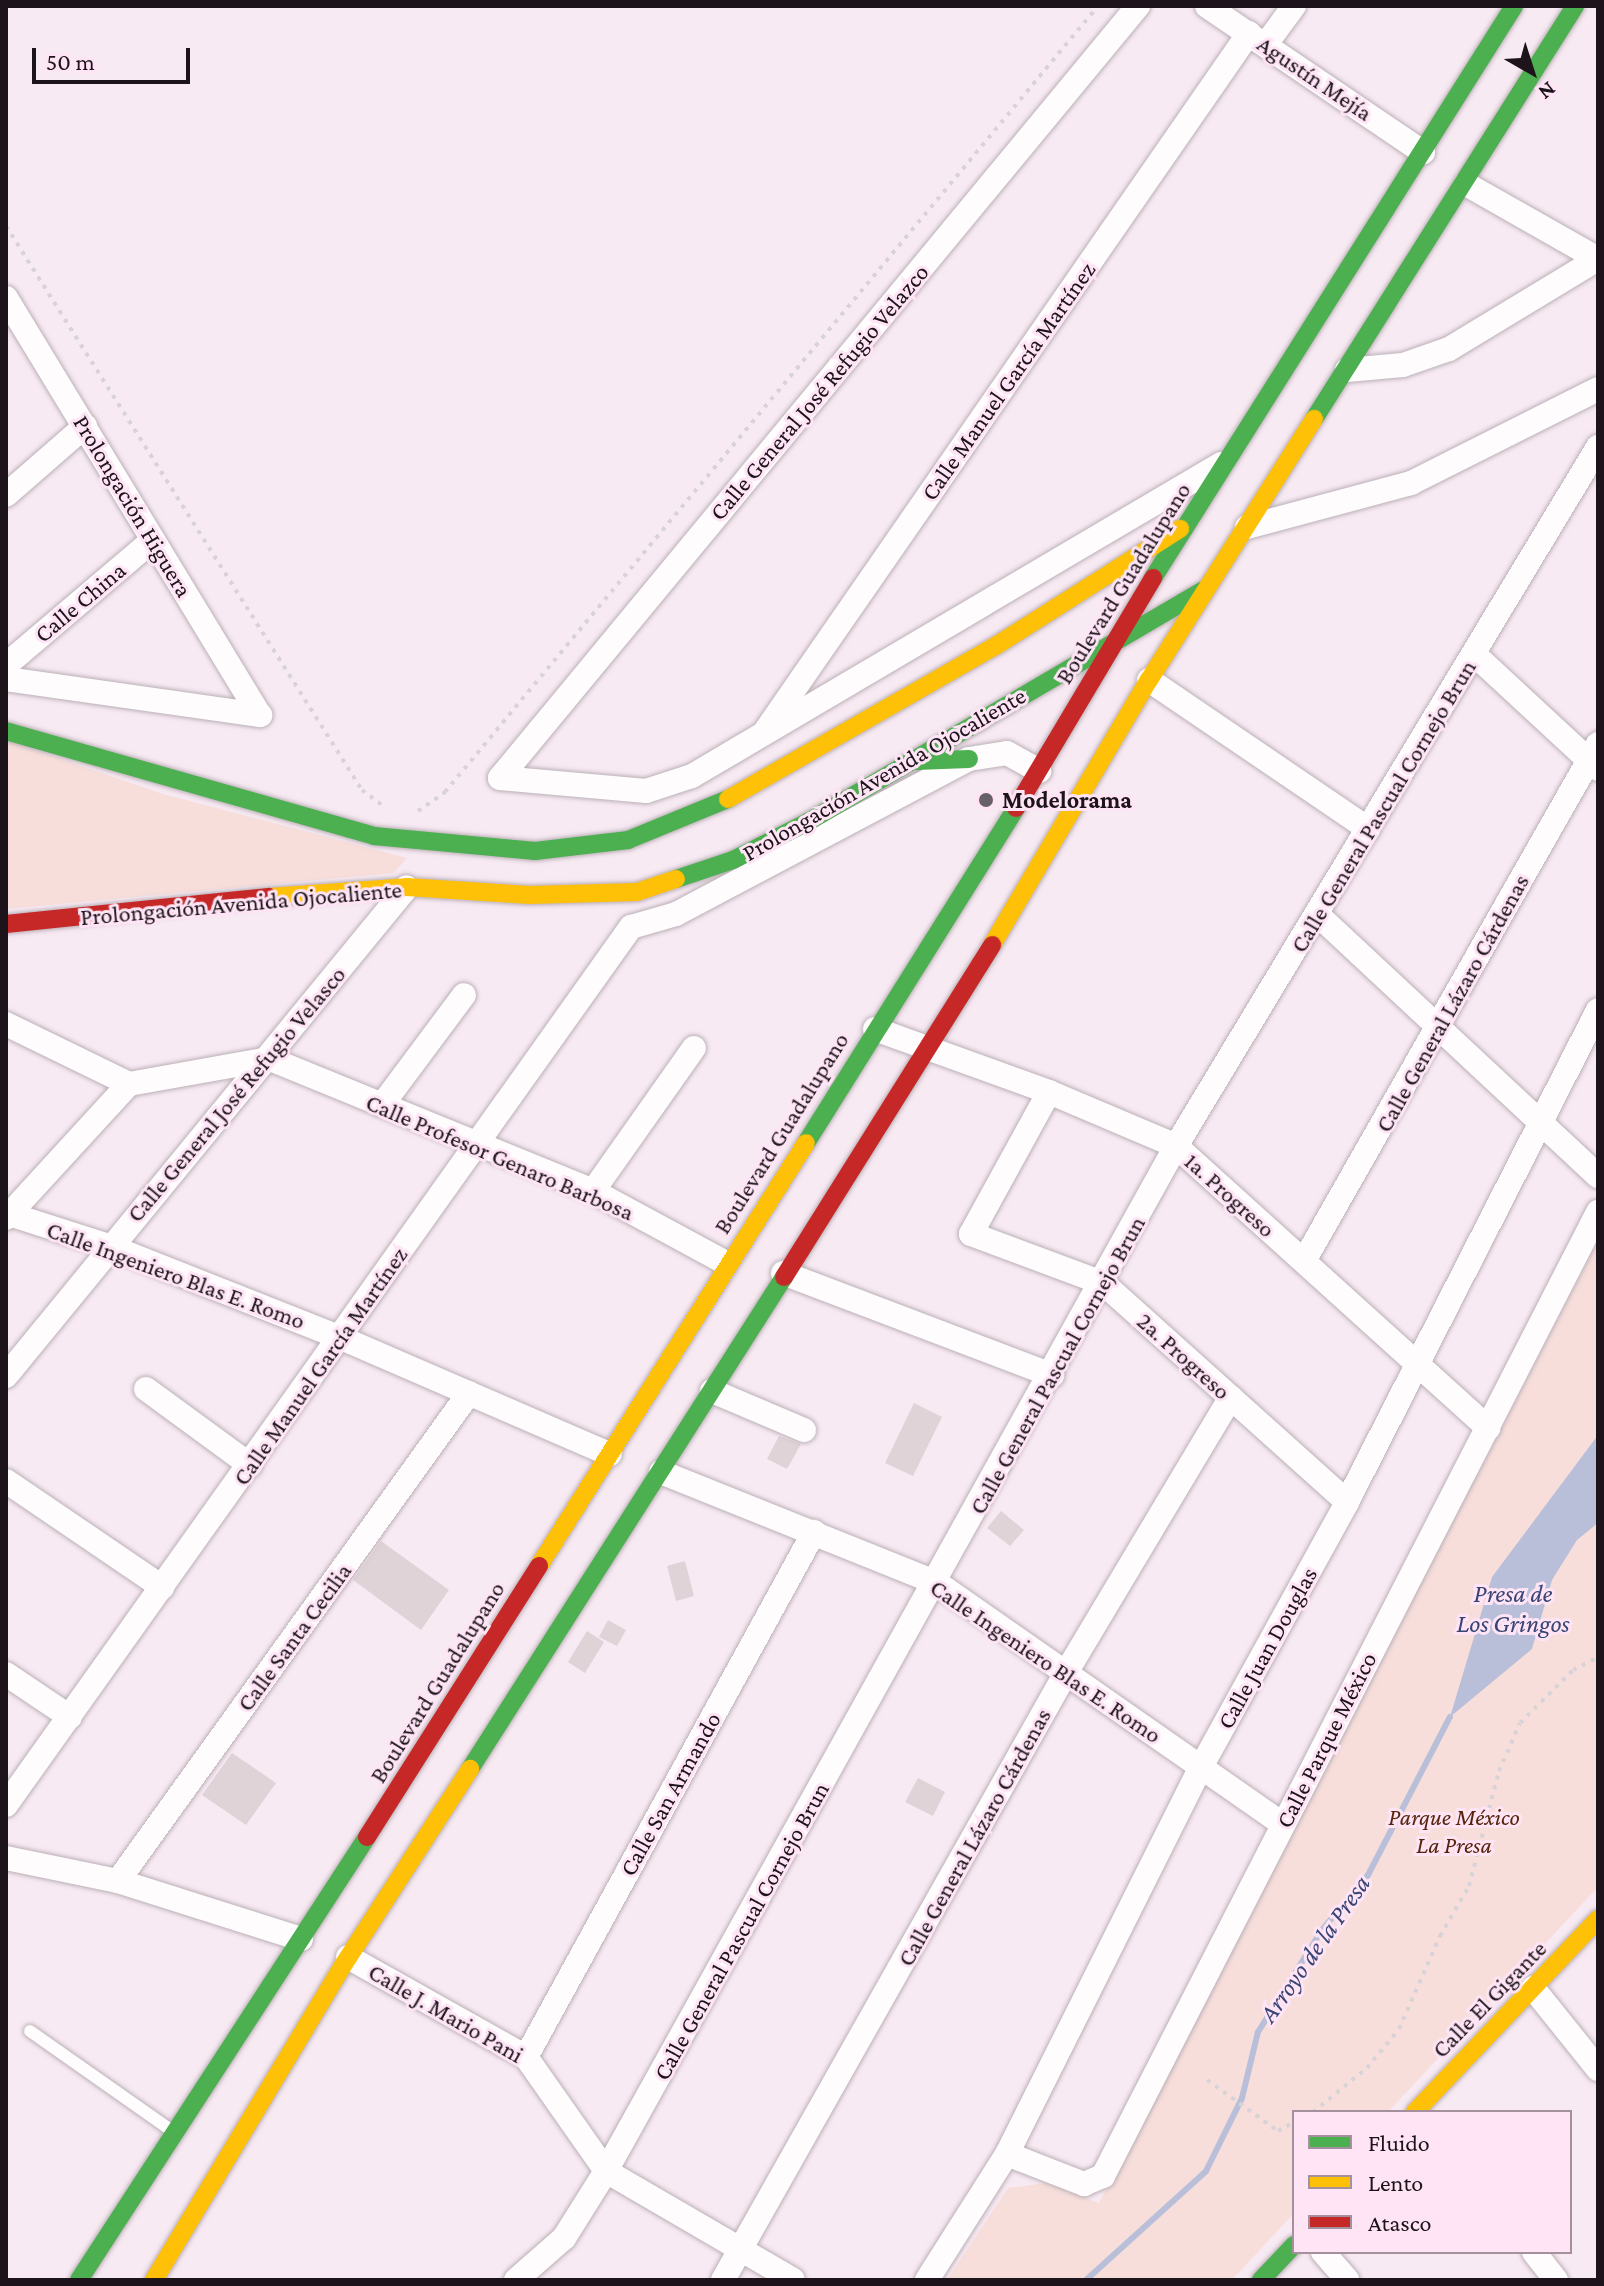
<!DOCTYPE html>
<meta charset="utf-8">
<style>
body{margin:0}
#map{position:relative;width:1604px;height:2286px;overflow:hidden;background:#f8eaf3;font-family:"Crimson Pro",serif}
div>[style]{position:absolute}
.green>*{inset:0;background:#f7dedb}
.water>*{inset:0;background:#babfd9}
.stream>*{height:6px;margin:-3px;padding:0 3px;transform-origin:3px;border-radius:3px;background:#babfd9}
.building>*{inset:0;background:#dfd3d7}
.path>*{height:4px;margin-top:-2px;transform-origin:0;background:repeating-linear-gradient(90deg,#d8d3d6 0 4px,transparent 0 10px)}
.roads{filter:drop-shadow(0 0 2px #bbb0b7) drop-shadow(0 0 2px #bbb0b7)}
.lane>*{height:12px;margin:-6px;padding:0 6px;transform-origin:6px;border-radius:6px;background:#fefcfd}
.street>*{height:24px;margin:-12px;padding:0 12px;transform-origin:12px;border-radius:12px;background:#fefcfd}
.fast>*{height:18px;margin:-9px;padding:0 9px;transform-origin:9px;border-radius:9px;background:#4caf50}
.slow>*{height:18px;margin:-9px;padding:0 9px;transform-origin:9px;border-radius:9px;background:#ffc107}
.jam>*{height:18px;margin:-9px;padding:0 9px;transform-origin:9px;border-radius:9px;background:#c62828}
.dots>*{width:22px;height:22px;translate:-50% -50%;box-sizing:border-box;border:4px solid #fee4f5;border-radius:50%}
span{translate:-50% -50%;white-space:nowrap;text-align:center;line-height:1.15;-webkit-text-stroke:6px #fee4f5;paint-order:stroke}
.street-label{font-size:24px;color:#1c141a}
.poi-label{font-size:24px;color:#1c141a;font-weight:700}
.left{translate:0 -50%;text-align:left}
.park-label{font-size:24px;color:#55240b;font-style:italic}
.water-label{font-size:26px;color:#384574;font-style:italic}
.frame{position:absolute;inset:0;border:8px solid #1c141a;pointer-events:none}
.legend{position:absolute;left:1292px;top:2110px;width:280px;height:144px;box-sizing:border-box;background:#fee4f5;border:2px solid #a4919d;margin:0;padding:10px 14px;list-style:none;font-size:24px;color:#1c141a}
.legend li{display:flex;align-items:center;gap:16px;height:40px}
.legend b{width:40px;border:2px solid #a4919d}
.north{position:absolute;left:1492px;top:32px;width:80px;height:80px;-webkit-text-stroke:6px #fee4f5;paint-order:stroke;rotate:141deg;font-size:22px;font-weight:700;line-height:32px;text-align:center;color:#1c141a}
.north::after{content:'';display:block;margin:auto;width:28px;height:36px;background:#1c141a;clip-path:polygon(50% 0,100% 100%,50% 72%,0 100%)}
.scale{position:absolute;left:32px;top:48px;width:158px;height:36px;box-sizing:border-box;border:4px solid #1c141a;border-top:0;padding-left:10px;font-size:24px;line-height:28px;white-space:nowrap;color:#1c141a;-webkit-text-stroke:6px #fee4f5;paint-order:stroke}
</style>
<div id="map">
<div class="green">
<i style="clip-path:polygon(6px 740px,163px 794px,407px 858px,394px 873px,6px 909px)"></i>
<i style="clip-path:polygon(1598px 1242px,1598px 1887px,1388px 2112px,1294px 2112px,1294px 2213px,1232px 2280px,947px 2280px,1008px 2188px,1047px 2183px,1099px 2203px)"></i>
</div>
<div class="water">
<i style="clip-path:polygon(1598px 1435px,1598px 1523px,1577px 1540px,1552px 1580px,1532px 1649px,1450px 1717px,1492px 1577px)"></i>
</div>
<div class="stream">
<i style="left:1086px;top:2280px;width:162px;rotate:-42.2deg"></i>
<i style="left:1206px;top:2171px;width:81px;rotate:-63.7deg"></i>
<i style="left:1242px;top:2098px;width:68px;rotate:-76.4deg"></i>
<i style="left:1258px;top:2032px;width:120px;rotate:-57.9deg"></i>
<i style="left:1322px;top:1930px;width:72px;rotate:-50.1deg"></i>
<i style="left:1368px;top:1875px;width:178px;rotate:-62.6deg"></i>
</div>
<div class="building">
<i style="clip-path:polygon(914px 1403px,942px 1417px,913px 1476px,885px 1463px)"></i>
<i style="clip-path:polygon(779px 1436px,801px 1444px,787px 1469px,767px 1459px)"></i>
<i style="clip-path:polygon(1001px 1511px,1024px 1530px,1010px 1546px,987px 1528px)"></i>
<i style="clip-path:polygon(381px 1541px,449px 1590px,421px 1630px,353px 1580px)"></i>
<i style="clip-path:polygon(685px 1561px,694px 1596px,676px 1601px,667px 1566px)"></i>
<i style="clip-path:polygon(608px 1620px,626px 1630px,617px 1646px,599px 1637px)"></i>
<i style="clip-path:polygon(587px 1631px,604px 1642px,585px 1673px,568px 1662px)"></i>
<i style="clip-path:polygon(232px 1753px,276px 1783px,246px 1825px,202px 1795px)"></i>
<i style="clip-path:polygon(918px 1778px,945px 1792px,933px 1816px,905px 1802px)"></i>
</div>
<div class="path">
<i style="left:6px;top:226px;width:667px;rotate:57.74deg"></i>
<i style="left:362px;top:790px;width:30px;rotate:37deg"></i>
<i style="left:418px;top:811px;width:33px;rotate:-35deg"></i>
<i style="left:445px;top:792px;width:1022px;rotate:-50.28deg"></i>
<i style="left:1207px;top:2080px;width:87px;rotate:35.7deg"></i>
<i style="left:1278px;top:2131px;width:18px;rotate:-29deg"></i>
<i style="left:1313px;top:2112px;width:70px;rotate:-39.2deg"></i>
<i style="left:1367px;top:2068px;width:50px;rotate:-50.6deg"></i>
<i style="left:1399px;top:2029px;width:102px;rotate:-66.2deg"></i>
<i style="left:1440px;top:1936px;width:58px;rotate:-59.9deg"></i>
<i style="left:1469px;top:1886px;width:119px;rotate:-75.4deg"></i>
<i style="left:1499px;top:1771px;width:52px;rotate:-66.4deg"></i>
<i style="left:1520px;top:1723px;width:75px;rotate:-45deg"></i>
<i style="left:1573px;top:1670px;width:28px;rotate:-27deg"></i>
</div>
<div class="roads">
<div class="lane">
<i style="left:30px;top:2031px;width:177px;rotate:35.1deg"></i>
</div>
<div class="street">
<i style="left:1207px;top:6px;width:261px;rotate:34.1deg"></i>
<i style="left:1266px;top:44px;width:47px;rotate:-53.6deg"></i>
<i style="left:1466px;top:184px;width:152px;rotate:29.6deg"></i>
<i style="left:6px;top:298px;width:488px;rotate:58.7deg"></i>
<i style="left:1347px;top:370px;width:56px;rotate:-5.1deg"></i>
<i style="left:1403px;top:365px;width:49px;rotate:-19.2deg"></i>
<i style="left:1449px;top:349px;width:172px;rotate:-31.2deg"></i>
<i style="left:6px;top:495px;width:105px;rotate:-41.1deg"></i>
<i style="left:1247px;top:527px;width:170px;rotate:-15deg"></i>
<i style="left:1411px;top:483px;width:209px;rotate:-26.7deg"></i>
<i style="left:1474px;top:654px;width:169px;rotate:42.8deg"></i>
<i style="left:6px;top:665px;width:193px;rotate:-40.4deg"></i>
<i style="left:6px;top:679px;width:257px;rotate:8.1deg"></i>
<i style="left:1149px;top:680px;width:265px;rotate:34.2deg"></i>
<i style="left:766px;top:730px;width:848px;rotate:-55.28deg"></i>
<i style="left:500px;top:778px;width:1002px;rotate:-50.43deg"></i>
<i style="left:500px;top:778px;width:147px;rotate:5.1deg"></i>
<i style="left:646px;top:791px;width:48px;rotate:-18.1deg"></i>
<i style="left:692px;top:776px;width:614px;rotate:-30.53deg"></i>
<i style="left:1318px;top:915px;width:383px;rotate:43deg"></i>
<i style="left:6px;top:1024px;width:137px;rotate:26deg"></i>
<i style="left:129px;top:1084px;width:143px;rotate:-10.1deg"></i>
<i style="left:270px;top:1059px;width:349px;rotate:22.2deg"></i>
<i style="left:593px;top:1191px;width:151px;rotate:28.4deg"></i>
<i style="left:875px;top:1029px;width:185px;rotate:19.9deg"></i>
<i style="left:1049px;top:1092px;width:138px;rotate:23deg"></i>
<i style="left:1176px;top:1146px;width:421px;rotate:42.1deg"></i>
<i style="left:1049px;top:1092px;width:162px;rotate:118.8deg"></i>
<i style="left:971px;top:1234px;width:141px;rotate:20.4deg"></i>
<i style="left:1103px;top:1283px;width:328px;rotate:41.9deg"></i>
<i style="left:382px;top:1105px;width:137px;rotate:-53.3deg"></i>
<i style="left:593px;top:1191px;width:175px;rotate:-54.8deg"></i>
<i style="left:6px;top:1213px;width:108px;rotate:17.8deg"></i>
<i style="left:109px;top:1246px;width:247px;rotate:21.6deg"></i>
<i style="left:339px;top:1337px;width:295px;rotate:23.4deg"></i>
<i style="left:6px;top:1218px;width:182px;rotate:-47.5deg"></i>
<i style="left:1304px;top:1261px;width:595px;rotate:-60.37deg"></i>
<i style="left:783px;top:1273px;width:288px;rotate:20.8deg"></i>
<i style="left:6px;top:1376px;width:632px;rotate:-50.65deg"></i>
<i style="left:146px;top:1389px;width:129px;rotate:36.2deg"></i>
<i style="left:712px;top:1391px;width:100px;rotate:23deg"></i>
<i style="left:661px;top:1472px;width:297px;rotate:21.9deg"></i>
<i style="left:937px;top:1583px;width:421px;rotate:34.9deg"></i>
<i style="left:6px;top:1481px;width:189px;rotate:34.2deg"></i>
<i style="left:6px;top:1674px;width:77px;rotate:33.9deg"></i>
<i style="left:6px;top:1805px;width:1078px;rotate:-54.56deg"></i>
<i style="left:631px;top:927px;width:47px;rotate:-16.1deg"></i>
<i style="left:676px;top:914px;width:331px;rotate:-27.9deg"></i>
<i style="left:969px;top:759px;width:38px;rotate:-9deg"></i>
<i style="left:1007px;top:753px;width:37px;rotate:29deg"></i>
<i style="left:6px;top:1858px;width:114px;rotate:11.6deg"></i>
<i style="left:118px;top:1881px;width:192px;rotate:17.6deg"></i>
<i style="left:118px;top:1881px;width:601px;rotate:-54.27deg"></i>
<i style="left:348px;top:1957px;width:204px;rotate:29.3deg"></i>
<i style="left:526px;top:2057px;width:139px;rotate:54.9deg"></i>
<i style="left:606px;top:2171px;width:216px;rotate:30.2deg"></i>
<i style="left:1533px;top:1988px;width:104px;rotate:51.3deg"></i>
<i style="left:526px;top:2057px;width:599px;rotate:-61.25deg"></i>
<i style="left:1007px;top:2154px;width:83px;rotate:21.3deg"></i>
<i style="left:1084px;top:2184px;width:21px;rotate:-23deg"></i>
<i style="left:1103px;top:2176px;width:1084px;rotate:-62.82deg"></i>
<i style="left:1323px;top:2252px;width:37px;rotate:49deg"></i>
<i style="left:1534px;top:2252px;width:36px;rotate:52deg"></i>
<i style="left:516px;top:2280px;width:64px;rotate:-41.2deg"></i>
<i style="left:564px;top:2238px;width:79px;rotate:-57.9deg"></i>
<i style="left:606px;top:2171px;width:1173px;rotate:-60.92deg"></i>
<i style="left:1176px;top:1146px;width:817px;rotate:-58.88deg"></i>
<i style="left:723px;top:2280px;width:699px;rotate:-60.54deg"></i>
<i style="left:1067px;top:1671px;width:319px;rotate:-59.1deg"></i>
<i style="left:927px;top:2280px;width:149px;rotate:-57.6deg"></i>
<i style="left:1007px;top:2154px;width:433px;rotate:-63.4deg"></i>
<i style="left:1201px;top:1767px;width:303px;rotate:-61.1deg"></i>
<i style="left:1347px;top:1502px;width:552px;rotate:-62.97deg"></i>
</div>
<div class="fast">
<i style="left:1314px;top:419px;width:489px;rotate:-57.7deg"></i>
<i style="left:1153px;top:578px;width:676px;rotate:-57.74deg"></i>
<i style="left:6px;top:731px;width:383px;rotate:15.9deg"></i>
<i style="left:374px;top:836px;width:162px;rotate:5.3deg"></i>
<i style="left:535px;top:851px;width:94px;rotate:-6.7deg"></i>
<i style="left:628px;top:840px;width:108px;rotate:-22.3deg"></i>
<i style="left:916px;top:761px;width:53px;rotate:-2.2deg"></i>
<i style="left:676px;top:879px;width:60px;rotate:-18.4deg"></i>
<i style="left:733px;top:860px;width:84px;rotate:-26.9deg"></i>
<i style="left:808px;top:822px;width:458px;rotate:-30.4deg"></i>
<i style="left:806px;top:1143px;width:395px;rotate:-57.9deg"></i>
<i style="left:470px;top:1769px;width:584px;rotate:-57.45deg"></i>
<i style="left:79px;top:2280px;width:528px;rotate:-56.97deg"></i>
<i style="left:1261px;top:2280px;width:48px;rotate:-46.7deg"></i>
</div>
<div class="slow">
<i style="left:728px;top:799px;width:310px;rotate:-29.8deg"></i>
<i style="left:997px;top:645px;width:217px;rotate:-32.4deg"></i>
<i style="left:269px;top:897px;width:138px;rotate:-4.1deg"></i>
<i style="left:407px;top:887px;width:123px;rotate:3.7deg"></i>
<i style="left:530px;top:895px;width:107px;rotate:-1.6deg"></i>
<i style="left:637px;top:892px;width:41px;rotate:-18.4deg"></i>
<i style="left:992px;top:945px;width:308px;rotate:-59.4deg"></i>
<i style="left:1149px;top:680px;width:309px;rotate:-57.7deg"></i>
<i style="left:539px;top:1566px;width:500px;rotate:-57.74deg"></i>
<i style="left:1415px;top:2112px;width:266px;rotate:-46.5deg"></i>
<i style="left:154px;top:2280px;width:365px;rotate:-59deg"></i>
<i style="left:342px;top:1967px;width:236px;rotate:-57.1deg"></i>
</div>
<div class="jam">
<i style="left:1016px;top:808px;width:268px;rotate:-59.2deg"></i>
<i style="left:6px;top:924px;width:264px;rotate:-5.9deg"></i>
<i style="left:784px;top:1277px;width:392px;rotate:-57.9deg"></i>
<i style="left:367px;top:1837px;width:321px;rotate:-57.6deg"></i>
</div>
</div>
<div class="dots">
<i style="left:986px;top:800px;background:#695f66"></i>
</div>
<div class="street-label">
<span style="left:1315px;top:78px;rotate:34deg">Agustín Mejía</span>
<span style="left:1008px;top:381px;rotate:-55deg">Calle Manuel García Martínez</span>
<span style="left:819px;top:392px;rotate:-50deg">Calle General José Refugio Velazco</span>
<span style="left:133px;top:506px;rotate:59deg">Prolongación Higuera</span>
<span style="left:1123px;top:583px;rotate:-58deg">Boulevard Guadalupano</span>
<span style="left:80px;top:602px;rotate:-40deg">Calle China</span>
<span style="left:884px;top:774px;rotate:-30deg">Prolongación Avenida Ojocaliente</span>
<span style="left:1383px;top:806px;rotate:-59deg">Calle General Pascual Cornejo Brun</span>
<span style="left:241px;top:903px;rotate:-5deg">Prolongación Avenida Ojocaliente</span>
<span style="left:1452px;top:1003px;rotate:-61deg">Calle General Lázaro Cárdenas</span>
<span style="left:236px;top:1094px;rotate:-50deg">Calle General José Refugio Velasco</span>
<span style="left:781px;top:1133px;rotate:-58deg">Boulevard Guadalupano</span>
<span style="left:500px;top:1157px;rotate:23deg">Calle Profesor Genaro Barbosa</span>
<span style="left:1230px;top:1195px;rotate:42deg">1a. Progreso</span>
<span style="left:176px;top:1275px;rotate:20deg">Calle Ingeniero Blas E. Romo</span>
<span style="left:1184px;top:1356px;rotate:42deg">2a. Progreso</span>
<span style="left:1057px;top:1365px;rotate:-61deg">Calle General Pascual Cornejo Brun</span>
<span style="left:320px;top:1366px;rotate:-55deg">Calle Manuel García Martínez</span>
<span style="left:294px;top:1637px;rotate:-54deg">Calle Santa Cecilia</span>
<span style="left:1267px;top:1648px;rotate:-61deg">Calle Juan Douglas</span>
<span style="left:1046px;top:1661px;rotate:34deg">Calle Ingeniero Blas E. Romo</span>
<span style="left:437px;top:1682px;rotate:-58deg">Boulevard Guadalupano</span>
<span style="left:1326px;top:1740px;rotate:-63deg">Calle Parque México</span>
<span style="left:670px;top:1794px;rotate:-61deg">Calle San Armando</span>
<span style="left:974px;top:1837px;rotate:-61deg">Calle General Lázaro Cárdenas</span>
<span style="left:741px;top:1931px;rotate:-61deg">Calle General Pascual Cornejo Brun</span>
<span style="left:1489px;top:1999px;rotate:-46deg">Calle El Gigante</span>
<span style="left:446px;top:2013px;rotate:30deg">Calle J. Mario Pani</span>
</div>
<div class="poi-label">
<span class="left" style="left:1002px;top:800px">Modelorama</span>
</div>
<div class="park-label">
<span style="left:1454px;top:1831px">Parque México<br>La Presa</span>
</div>
<div class="water-label">
<span style="left:1513px;top:1609px">Presa de<br>Los Gringos</span>
<span style="left:1315px;top:1949px;rotate:-55deg">Arroyo de la Presa</span>
</div>
<div class="frame"></div>
<ul class="legend">
<li><b style="height:10px;background:#4caf50"></b>Fluido</li>
<li><b style="height:10px;background:#ffc107"></b>Lento</li>
<li><b style="height:10px;background:#c62828"></b>Atasco</li>
</ul>
<div class="north">N</div>
<div class="scale">50 m</div>
</div>
